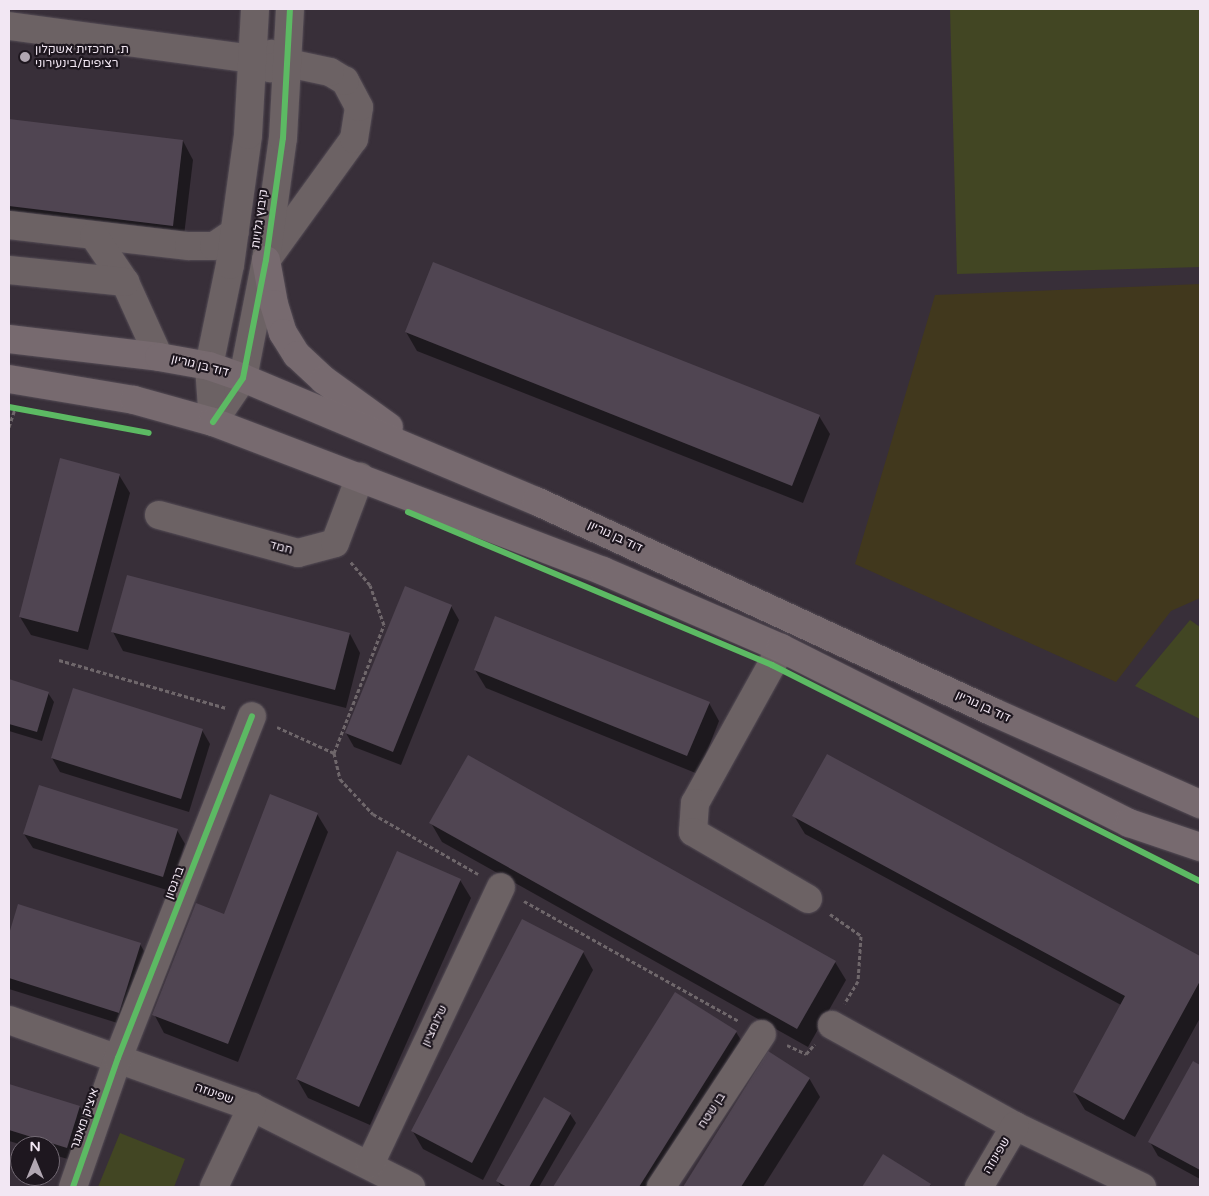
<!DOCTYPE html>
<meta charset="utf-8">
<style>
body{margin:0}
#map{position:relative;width:1209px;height:1196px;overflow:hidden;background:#382f39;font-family:"Varela Round","Noto Sans Hebrew",sans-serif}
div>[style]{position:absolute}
.green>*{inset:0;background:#424623}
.sand>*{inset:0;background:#41381d}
.shadow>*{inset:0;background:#0007}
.building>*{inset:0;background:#504552}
.path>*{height:3px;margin-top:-1.5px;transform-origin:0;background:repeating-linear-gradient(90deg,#6f676b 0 4px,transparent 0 6.5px)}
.roads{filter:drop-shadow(0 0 1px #554d56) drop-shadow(0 0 1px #554d56)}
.minor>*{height:28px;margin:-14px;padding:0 14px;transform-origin:14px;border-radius:14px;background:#6c6264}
.major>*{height:28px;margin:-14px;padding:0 14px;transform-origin:14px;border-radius:14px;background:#776a6f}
.cycleway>*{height:6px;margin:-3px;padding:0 3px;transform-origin:3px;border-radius:3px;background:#5cba63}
.dots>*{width:14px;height:14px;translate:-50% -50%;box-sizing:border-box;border:2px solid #1e171f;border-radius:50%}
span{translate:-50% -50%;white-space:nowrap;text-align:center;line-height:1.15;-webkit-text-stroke:4.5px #1e171f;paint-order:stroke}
.poi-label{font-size:12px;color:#f2e7f3}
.left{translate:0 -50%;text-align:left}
.street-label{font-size:12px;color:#f2e7f3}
.frame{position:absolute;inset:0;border:10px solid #f2e7f3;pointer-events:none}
.north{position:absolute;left:10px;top:1136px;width:50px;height:50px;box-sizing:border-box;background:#1e171f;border:1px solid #736a74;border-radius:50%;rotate:0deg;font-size:14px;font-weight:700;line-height:20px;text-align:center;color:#f2e7f3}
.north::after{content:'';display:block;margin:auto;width:18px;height:22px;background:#b1a7b2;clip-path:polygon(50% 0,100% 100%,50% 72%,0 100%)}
</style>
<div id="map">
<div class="green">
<i style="clip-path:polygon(950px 9px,1200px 9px,1200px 267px,957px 274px)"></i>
<i style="clip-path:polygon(1190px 620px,1200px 627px,1200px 719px,1135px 686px)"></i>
<i style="clip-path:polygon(120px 1133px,185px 1159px,174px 1187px,98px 1187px)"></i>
</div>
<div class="sand">
<i style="clip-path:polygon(1200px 284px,1200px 598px,1171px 611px,1116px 682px,855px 564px,935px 295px)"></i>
</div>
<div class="shadow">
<i style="clip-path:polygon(9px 121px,183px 141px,193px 160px,183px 244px,9px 223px)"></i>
<i style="clip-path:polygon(406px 332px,819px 416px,830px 434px,803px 503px,417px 351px)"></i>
<i style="clip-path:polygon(119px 475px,130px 493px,88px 650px,31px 635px,20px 617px)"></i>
<i style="clip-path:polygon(451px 606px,459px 620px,401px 765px,354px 747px,346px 733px)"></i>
<i style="clip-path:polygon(113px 632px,350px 634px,360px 653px,346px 708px,123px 651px)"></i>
<i style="clip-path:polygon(475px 670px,709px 703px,719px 721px,698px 774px,486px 688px)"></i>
<i style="clip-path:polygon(9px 681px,48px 693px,54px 702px,42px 741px,9px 731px)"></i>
<i style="clip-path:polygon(202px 730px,210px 744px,189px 812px,60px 772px,52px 758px)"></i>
<i style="clip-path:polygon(827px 755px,1200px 957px,1200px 1018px,1135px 1137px,1085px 1110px,1074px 1092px,1121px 1005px,805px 834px,794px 816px)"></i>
<i style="clip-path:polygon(317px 814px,328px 832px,238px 1062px,164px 1033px,154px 1014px,224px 916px)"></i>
<i style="clip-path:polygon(431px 823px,835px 962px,846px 980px,808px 1047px,442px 842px)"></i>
<i style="clip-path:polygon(177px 830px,185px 844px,170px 891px,33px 848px,24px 834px)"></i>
<i style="clip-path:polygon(460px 880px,471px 898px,370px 1125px,308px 1098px,297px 1079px)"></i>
<i style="clip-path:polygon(19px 906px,140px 944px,148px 958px,127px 1026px,9px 989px,9px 939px)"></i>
<i style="clip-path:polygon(583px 952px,593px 970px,483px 1180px,423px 1149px,412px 1130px)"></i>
<i style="clip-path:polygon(676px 994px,736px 1032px,747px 1050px,661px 1187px,554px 1187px)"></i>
<i style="clip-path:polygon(769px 1053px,809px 1078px,820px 1097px,763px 1187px,684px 1187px)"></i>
<i style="clip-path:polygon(1194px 1062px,1200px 1066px,1200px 1179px,1158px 1156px,1150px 1142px)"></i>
<i style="clip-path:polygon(9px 1085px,80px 1107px,88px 1121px,75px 1161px,50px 1154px,50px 1146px,26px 1146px,9px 1141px)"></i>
<i style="clip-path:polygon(544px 1099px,570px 1114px,576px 1123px,539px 1187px,501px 1187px,498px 1181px)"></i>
<i style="clip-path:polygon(883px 1156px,930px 1185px,931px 1187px,863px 1187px)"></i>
</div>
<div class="building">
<i style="clip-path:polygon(9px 119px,183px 140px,173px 226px,9px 206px)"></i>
<i style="clip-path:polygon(433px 262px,820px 415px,792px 486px,405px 332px)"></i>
<i style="clip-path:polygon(60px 458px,120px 474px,78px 632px,19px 617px)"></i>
<i style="clip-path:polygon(127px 575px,350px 633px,335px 690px,111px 632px)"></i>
<i style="clip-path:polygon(405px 586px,452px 605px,393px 752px,345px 733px)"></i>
<i style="clip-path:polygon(495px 616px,710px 702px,687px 756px,474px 670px)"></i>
<i style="clip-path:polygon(9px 679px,49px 692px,37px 732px,9px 724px)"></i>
<i style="clip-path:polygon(73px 688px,203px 729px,181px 799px,51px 758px)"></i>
<i style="clip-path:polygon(827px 754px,1200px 956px,1200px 981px,1124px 1120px,1073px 1092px,1125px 996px,792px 816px)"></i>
<i style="clip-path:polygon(468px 755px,836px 961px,797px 1029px,429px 823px)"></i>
<i style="clip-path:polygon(39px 785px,178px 829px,163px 877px,23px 834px)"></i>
<i style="clip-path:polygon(270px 794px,318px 813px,228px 1044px,152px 1015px,196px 903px,224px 914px)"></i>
<i style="clip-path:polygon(397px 851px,461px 879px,359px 1107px,296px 1079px)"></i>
<i style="clip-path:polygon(18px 904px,141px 943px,119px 1013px,9px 978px,9px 934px)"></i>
<i style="clip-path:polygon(522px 919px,584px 951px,472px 1163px,411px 1131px)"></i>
<i style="clip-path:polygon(675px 992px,737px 1031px,639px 1187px,553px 1187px)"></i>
<i style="clip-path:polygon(768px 1051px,810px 1078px,741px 1187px,683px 1187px)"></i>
<i style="clip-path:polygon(1193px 1061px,1200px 1065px,1200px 1170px,1148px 1142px)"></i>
<i style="clip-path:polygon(9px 1084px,80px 1106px,67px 1148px,9px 1130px)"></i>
<i style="clip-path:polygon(544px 1097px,571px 1113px,529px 1187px,507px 1187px,496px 1181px)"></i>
<i style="clip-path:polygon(883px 1154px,931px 1184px,929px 1187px,862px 1187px)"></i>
</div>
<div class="path">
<i style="left:9px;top:427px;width:20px;rotate:-72deg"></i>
<i style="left:59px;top:660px;width:174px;rotate:16deg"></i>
<i style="left:277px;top:727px;width:63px;rotate:24.5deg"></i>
<i style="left:334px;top:753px;width:27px;rotate:77deg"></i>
<i style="left:340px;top:779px;width:48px;rotate:46.7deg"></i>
<i style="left:373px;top:814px;width:121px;rotate:29.7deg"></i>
<i style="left:334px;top:753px;width:137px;rotate:-68.7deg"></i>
<i style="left:384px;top:625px;width:42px;rotate:-109.3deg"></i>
<i style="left:370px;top:585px;width:30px;rotate:-130deg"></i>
<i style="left:524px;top:901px;width:246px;rotate:29.2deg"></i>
<i style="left:830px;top:914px;width:38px;rotate:35deg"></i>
<i style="left:861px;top:936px;width:45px;rotate:93.8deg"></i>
<i style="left:858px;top:981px;width:26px;rotate:121deg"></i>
<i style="left:787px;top:1045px;width:21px;rotate:25deg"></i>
<i style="left:806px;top:1054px;width:13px;rotate:-48deg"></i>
</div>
<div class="roads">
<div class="minor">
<i style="left:9px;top:26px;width:245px;rotate:7.7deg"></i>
<i style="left:252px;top:59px;width:20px;rotate:-15deg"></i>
<i style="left:9px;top:225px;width:181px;rotate:6.7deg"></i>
<i style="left:189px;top:246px;width:25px"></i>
<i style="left:214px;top:246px;width:25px;rotate:-34deg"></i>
<i style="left:94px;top:236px;width:55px;rotate:56deg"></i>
<i style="left:125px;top:282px;width:82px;rotate:65.6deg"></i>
<i style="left:267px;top:259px;width:148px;rotate:-54.1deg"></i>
<i style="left:354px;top:139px;width:32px;rotate:-81deg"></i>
<i style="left:359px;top:107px;width:30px;rotate:-118deg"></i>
<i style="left:345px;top:81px;width:17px;rotate:-149deg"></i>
<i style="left:330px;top:72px;width:43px;rotate:-167.9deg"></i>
<i style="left:288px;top:63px;width:19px;rotate:164deg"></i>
<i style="left:9px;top:270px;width:117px;rotate:5.9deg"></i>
<i style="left:213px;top:422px;width:53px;rotate:-55.7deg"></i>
<i style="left:243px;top:378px;width:120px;rotate:-79deg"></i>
<i style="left:266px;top:260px;width:123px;rotate:-82.1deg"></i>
<i style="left:283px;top:138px;width:129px;rotate:-86.9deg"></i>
<i style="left:213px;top:422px;width:56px;rotate:-94.1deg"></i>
<i style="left:209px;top:366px;width:103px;rotate:-78.3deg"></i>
<i style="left:230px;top:265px;width:131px;rotate:-82.1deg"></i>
<i style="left:248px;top:135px;width:126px;rotate:-86.8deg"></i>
<i style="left:159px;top:515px;width:144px;rotate:15.3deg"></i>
<i style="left:298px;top:553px;width:38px;rotate:-15deg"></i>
<i style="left:335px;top:543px;width:71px;rotate:-69.3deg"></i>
<i style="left:781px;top:648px;width:177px;rotate:119deg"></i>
<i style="left:695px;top:803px;width:29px;rotate:94deg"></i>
<i style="left:693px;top:832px;width:133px;rotate:30.2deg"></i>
<i style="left:9px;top:1020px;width:258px;rotate:19.7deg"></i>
<i style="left:252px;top:1107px;width:178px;rotate:26.7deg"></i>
<i style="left:832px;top:1025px;width:209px;rotate:28.9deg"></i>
<i style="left:1015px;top:1126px;width:141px;rotate:25.7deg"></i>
<i style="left:370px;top:1164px;width:306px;rotate:-64.7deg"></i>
<i style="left:73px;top:1187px;width:137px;rotate:-70.8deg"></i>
<i style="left:118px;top:1058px;width:367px;rotate:-68.6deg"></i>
<i style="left:214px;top:1187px;width:89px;rotate:-64.6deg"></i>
<i style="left:661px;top:1187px;width:183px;rotate:-56.6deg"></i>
<i style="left:979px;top:1187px;width:71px;rotate:-59.5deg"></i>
</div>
<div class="major">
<i style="left:266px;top:260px;width:45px;rotate:79.7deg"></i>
<i style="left:274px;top:304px;width:30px;rotate:73deg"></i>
<i style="left:283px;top:333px;width:26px;rotate:58deg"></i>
<i style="left:297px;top:355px;width:37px;rotate:43deg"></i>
<i style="left:324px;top:380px;width:80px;rotate:35.9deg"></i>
<i style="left:9px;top:339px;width:151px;rotate:6.8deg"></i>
<i style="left:159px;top:357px;width:51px;rotate:10.2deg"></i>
<i style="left:209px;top:366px;width:36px;rotate:19deg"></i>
<i style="left:243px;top:378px;width:318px;rotate:22.8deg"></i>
<i style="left:536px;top:501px;width:503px;rotate:24.78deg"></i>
<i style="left:993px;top:712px;width:227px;rotate:24deg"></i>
<i style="left:9px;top:379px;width:127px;rotate:9.5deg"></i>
<i style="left:134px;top:400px;width:82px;rotate:15.6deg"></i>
<i style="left:213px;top:422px;width:417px;rotate:20.9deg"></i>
<i style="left:603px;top:571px;width:194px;rotate:23.4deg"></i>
<i style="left:781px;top:648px;width:390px;rotate:26.7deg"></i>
<i style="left:1129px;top:823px;width:75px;rotate:18.7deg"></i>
</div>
</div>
<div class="cycleway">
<i style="left:9px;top:407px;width:142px;rotate:10.5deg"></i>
<i style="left:213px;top:422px;width:53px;rotate:-55.7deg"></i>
<i style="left:243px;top:378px;width:120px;rotate:-79deg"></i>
<i style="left:266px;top:260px;width:123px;rotate:-82.1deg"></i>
<i style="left:283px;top:138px;width:129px;rotate:-86.9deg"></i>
<i style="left:408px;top:512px;width:395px;rotate:22.8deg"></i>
<i style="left:772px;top:665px;width:479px;rotate:26.8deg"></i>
<i style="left:73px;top:1187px;width:137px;rotate:-70.8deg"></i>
<i style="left:118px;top:1058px;width:367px;rotate:-68.6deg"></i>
</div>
<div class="dots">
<i style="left:25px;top:57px;background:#b1a7b2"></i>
</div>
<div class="poi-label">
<span class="left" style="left:35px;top:57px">ת. מרכזית אשקלון<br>רציפים/בינעירוני</span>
</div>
<div class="street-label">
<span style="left:260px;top:219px;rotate:-82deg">קיבוץ גלויות</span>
<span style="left:200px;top:366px;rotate:14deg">דוד בן גוריון</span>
<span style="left:615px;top:537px;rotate:25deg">דוד בן גוריון</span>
<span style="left:281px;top:548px;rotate:15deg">חמד</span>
<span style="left:983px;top:707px;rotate:25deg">דוד בן גוריון</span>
<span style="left:175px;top:883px;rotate:-69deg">ברגסון</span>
<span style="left:435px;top:1026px;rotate:-65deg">שלומציון</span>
<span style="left:214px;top:1094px;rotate:20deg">שפינוזה</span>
<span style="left:712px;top:1111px;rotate:-57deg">בן שטח</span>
<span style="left:85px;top:1119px;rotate:-71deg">איציק מאנגר</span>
<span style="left:997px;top:1156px;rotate:-59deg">שפינוזה</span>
</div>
<div class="frame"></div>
<div class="north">N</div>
</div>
